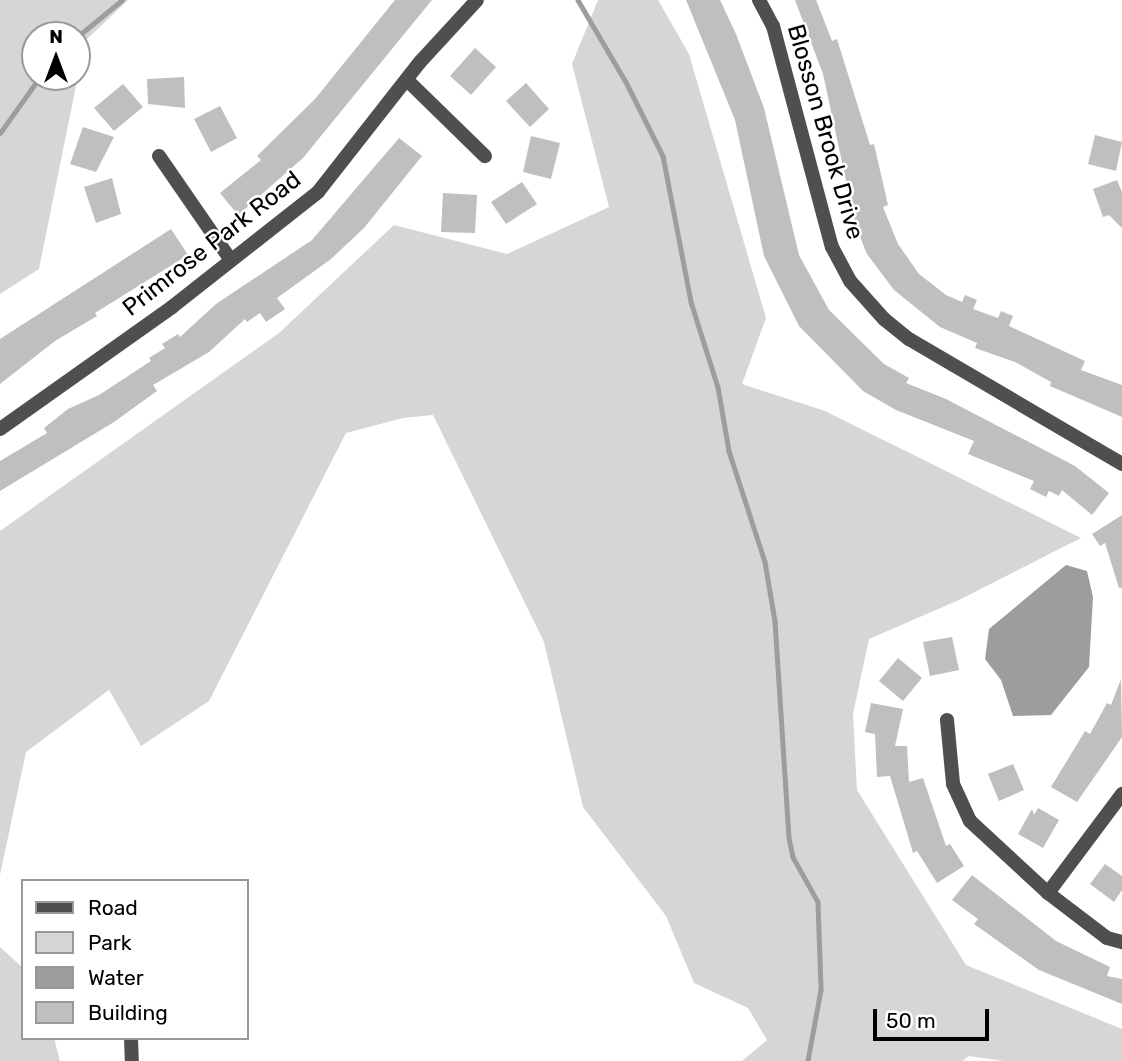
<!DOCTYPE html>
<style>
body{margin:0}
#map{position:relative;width:1122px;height:1061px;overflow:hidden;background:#fff;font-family:Rubik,sans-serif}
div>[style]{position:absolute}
.green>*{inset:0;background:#d6d6d6}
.water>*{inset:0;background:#9d9d9d}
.stream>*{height:4.5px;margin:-2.25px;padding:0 2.25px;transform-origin:2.25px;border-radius:2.25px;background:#9d9d9d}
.building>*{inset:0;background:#bfbfbf}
.street>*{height:14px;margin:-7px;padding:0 7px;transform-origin:7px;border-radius:7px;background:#4f4f4f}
span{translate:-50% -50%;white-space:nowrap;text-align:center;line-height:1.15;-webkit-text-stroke:5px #fff;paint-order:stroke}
.street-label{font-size:24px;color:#000}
.legend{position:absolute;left:21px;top:879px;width:228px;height:161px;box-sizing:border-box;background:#fff;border:2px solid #999;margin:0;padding:9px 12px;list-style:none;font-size:21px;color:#000}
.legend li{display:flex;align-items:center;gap:14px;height:35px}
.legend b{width:35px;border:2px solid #999}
.north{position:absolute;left:21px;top:21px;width:70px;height:70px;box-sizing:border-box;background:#fff;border:2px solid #999;border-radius:50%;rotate:0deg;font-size:19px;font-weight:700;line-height:28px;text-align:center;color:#000}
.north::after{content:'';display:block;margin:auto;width:24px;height:32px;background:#000;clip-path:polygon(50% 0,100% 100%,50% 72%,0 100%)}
.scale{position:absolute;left:873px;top:1009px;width:116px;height:32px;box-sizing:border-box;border:4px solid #000;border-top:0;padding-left:9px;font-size:21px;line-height:24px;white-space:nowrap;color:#000;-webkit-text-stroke:5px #fff;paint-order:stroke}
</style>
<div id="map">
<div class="green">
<i style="clip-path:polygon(evenodd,0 0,128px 0,85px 41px,39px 269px,0 294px,0 0,77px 35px,77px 77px,35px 77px,35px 35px,77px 35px)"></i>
<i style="clip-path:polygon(598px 0,658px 0,689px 54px,766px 318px,742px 384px,825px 411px,1081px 538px,959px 600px,869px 639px,853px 714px,857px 790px,966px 965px,1122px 1029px,1122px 1061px,1004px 1061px,969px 1056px,962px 1061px,742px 1061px,767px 1040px,748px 1008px,694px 983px,666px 916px,583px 807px,544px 642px,433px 415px,403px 418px,346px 433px,209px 701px,141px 746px,109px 690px,26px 752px,0 875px,0 531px,279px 333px,394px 225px,507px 254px,609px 207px,572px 64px)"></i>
<i style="clip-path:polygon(0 947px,23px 968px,23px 1038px,54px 1038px,60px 1061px,0 1061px)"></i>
</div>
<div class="water">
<i style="clip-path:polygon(1066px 565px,1087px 571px,1093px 597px,1089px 667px,1051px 715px,1013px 716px,1001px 680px,985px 659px,989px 629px)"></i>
</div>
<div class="stream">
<i style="left:578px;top:0;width:95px;rotate:59.7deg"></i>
<i style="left:626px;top:82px;width:83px;rotate:63.4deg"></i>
<i style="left:663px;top:156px;width:149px;rotate:79.1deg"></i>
<i style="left:691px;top:302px;width:89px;rotate:72.4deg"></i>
<i style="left:718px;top:387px;width:65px;rotate:80.2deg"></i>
<i style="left:729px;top:451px;width:117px;rotate:72deg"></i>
<i style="left:765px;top:562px;width:60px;rotate:80.4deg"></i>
<i style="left:775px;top:621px;width:217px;rotate:86.3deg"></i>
<i style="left:789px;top:838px;width:19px;rotate:78deg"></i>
<i style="left:793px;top:857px;width:51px;rotate:60.9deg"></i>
<i style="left:818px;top:902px;width:88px;rotate:88deg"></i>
<i style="left:821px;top:990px;width:72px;rotate:100.4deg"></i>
<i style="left:77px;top:37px;width:58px;rotate:-39.4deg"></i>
<i style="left:0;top:133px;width:69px;rotate:-54.5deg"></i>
</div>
<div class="building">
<i style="clip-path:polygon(395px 0,432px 0,303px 158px,238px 215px,220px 193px,261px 160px,257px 156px,315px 99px)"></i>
<i style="clip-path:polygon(686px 0,720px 0,736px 34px,764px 108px,799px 255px,829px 310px,884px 364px,909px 378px,906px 383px,946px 399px,1075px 466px,1109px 493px,1092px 515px,1062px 490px,1059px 496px,1049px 491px,1046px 497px,1030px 489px,1034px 481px,968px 454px,974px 441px,896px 410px,863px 391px,799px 326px,764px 256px,735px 120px)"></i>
<i style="clip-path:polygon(795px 0,816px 0,832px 41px,837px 39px,870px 145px,874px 144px,888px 205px,883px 207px,898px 244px,919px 274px,946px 295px,962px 302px,965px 295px,977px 300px,973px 309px,998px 318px,1001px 311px,1013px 316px,1009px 326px,1085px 361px,1081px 370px,1122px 385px,1122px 417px,1050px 386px,1051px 382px,1015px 362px,975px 348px,977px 343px,940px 327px,894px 290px,867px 254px,856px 227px,823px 74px)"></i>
<i style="clip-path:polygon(475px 48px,496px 67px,471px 95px,450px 76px)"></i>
<i style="clip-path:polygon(184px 77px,185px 108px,148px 104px,147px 79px)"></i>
<i style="clip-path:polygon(526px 83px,549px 109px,530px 127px,506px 101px)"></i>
<i style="clip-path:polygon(123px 84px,143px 107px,114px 131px,94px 108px)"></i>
<i style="clip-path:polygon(220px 106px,237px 138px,211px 152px,194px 119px)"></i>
<i style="clip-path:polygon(83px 127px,114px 137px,96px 172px,70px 164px)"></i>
<i style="clip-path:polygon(1095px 135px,1122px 142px,1116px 171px,1088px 164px)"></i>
<i style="clip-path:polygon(531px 136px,560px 143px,551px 179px,523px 172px)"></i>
<i style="clip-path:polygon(399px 138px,422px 156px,364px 228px,331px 259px,277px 298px,285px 309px,266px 322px,260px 313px,247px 322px,245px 319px,209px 352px,153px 385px,157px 391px,114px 422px,0 491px,0 461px,47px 433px,44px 428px,68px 409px,99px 395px,151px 361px,149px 358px,165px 348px,162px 344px,178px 334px,180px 337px,216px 304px,312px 240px)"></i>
<i style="clip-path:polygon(112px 178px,121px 214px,96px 223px,84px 187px)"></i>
<i style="clip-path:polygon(1117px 180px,1122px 192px,1122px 228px,1109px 215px,1103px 217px,1093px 189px)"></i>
<i style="clip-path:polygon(522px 182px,537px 204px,506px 224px,491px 202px)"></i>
<i style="clip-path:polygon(443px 193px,477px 195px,475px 233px,441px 232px)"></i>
<i style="clip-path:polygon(171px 229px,188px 255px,95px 313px,97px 316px,55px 341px,0 384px,0 339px)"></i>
<i style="clip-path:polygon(1122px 515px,1122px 588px,1119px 588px,1105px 543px,1100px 546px,1092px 534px)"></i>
<i style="clip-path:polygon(952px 637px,959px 670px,930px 676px,923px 642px)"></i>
<i style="clip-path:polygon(898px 658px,922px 678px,903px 701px,879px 681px)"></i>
<i style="clip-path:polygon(1121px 679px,1122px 737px,1077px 802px,1051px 787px,1085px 731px,1090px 734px,1107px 703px,1111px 705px)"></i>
<i style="clip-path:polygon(871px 703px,903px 709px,895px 746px,907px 746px,909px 782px,923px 778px,946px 846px,950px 844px,964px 866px,937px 883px,917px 851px,913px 853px,890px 776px,877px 777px,875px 734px,865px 732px)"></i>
<i style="clip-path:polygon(1013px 764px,1024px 790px,999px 801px,988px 774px)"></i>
<i style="clip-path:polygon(1038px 808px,1059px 820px,1043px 848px,1018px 834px,1032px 809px,1034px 815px)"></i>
<i style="clip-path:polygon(1105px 864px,1122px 876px,1122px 890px,1114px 902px,1090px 884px)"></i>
<i style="clip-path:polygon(972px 875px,1056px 941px,1110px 967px,1107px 976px,1122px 979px,1122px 1004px,1039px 970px,974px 924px,978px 919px,952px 900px)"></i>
</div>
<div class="street">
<i style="left:759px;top:0;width:30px;rotate:62deg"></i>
<i style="left:773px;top:26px;width:229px;rotate:75.1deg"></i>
<i style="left:832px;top:247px;width:38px;rotate:62deg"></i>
<i style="left:850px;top:281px;width:51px;rotate:48.2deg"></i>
<i style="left:884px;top:319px;width:32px;rotate:39deg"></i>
<i style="left:909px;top:339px;width:247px;rotate:30.4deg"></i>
<i style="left:407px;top:80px;width:109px;rotate:44.3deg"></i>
<i style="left:159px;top:156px;width:125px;rotate:55.4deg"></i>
<i style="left:0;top:429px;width:211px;rotate:-35.3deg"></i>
<i style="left:172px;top:307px;width:186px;rotate:-38.2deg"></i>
<i style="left:318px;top:192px;width:165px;rotate:-51.9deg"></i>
<i style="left:420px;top:62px;width:84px;rotate:-47.4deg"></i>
<i style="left:947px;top:720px;width:64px;rotate:84.6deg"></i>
<i style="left:953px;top:784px;width:41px;rotate:65.3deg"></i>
<i style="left:970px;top:821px;width:106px;rotate:42.7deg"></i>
<i style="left:1048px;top:893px;width:74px;rotate:37.3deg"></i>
<i style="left:1107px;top:938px;width:16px;rotate:15deg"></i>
<i style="left:1048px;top:893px;width:124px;rotate:-53.2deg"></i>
<i style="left:131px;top:1038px;width:23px;rotate:88deg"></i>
</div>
<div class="street-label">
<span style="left:825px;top:132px;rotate:74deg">Blosson Brook Drive</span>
<span style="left:212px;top:244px;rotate:-38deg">Primrose Park Road</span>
</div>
<ul class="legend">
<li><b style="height:9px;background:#4f4f4f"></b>Road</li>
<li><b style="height:19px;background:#d6d6d6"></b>Park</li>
<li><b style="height:19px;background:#9d9d9d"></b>Water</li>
<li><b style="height:19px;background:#bfbfbf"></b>Building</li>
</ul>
<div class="north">N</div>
<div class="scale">50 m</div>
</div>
